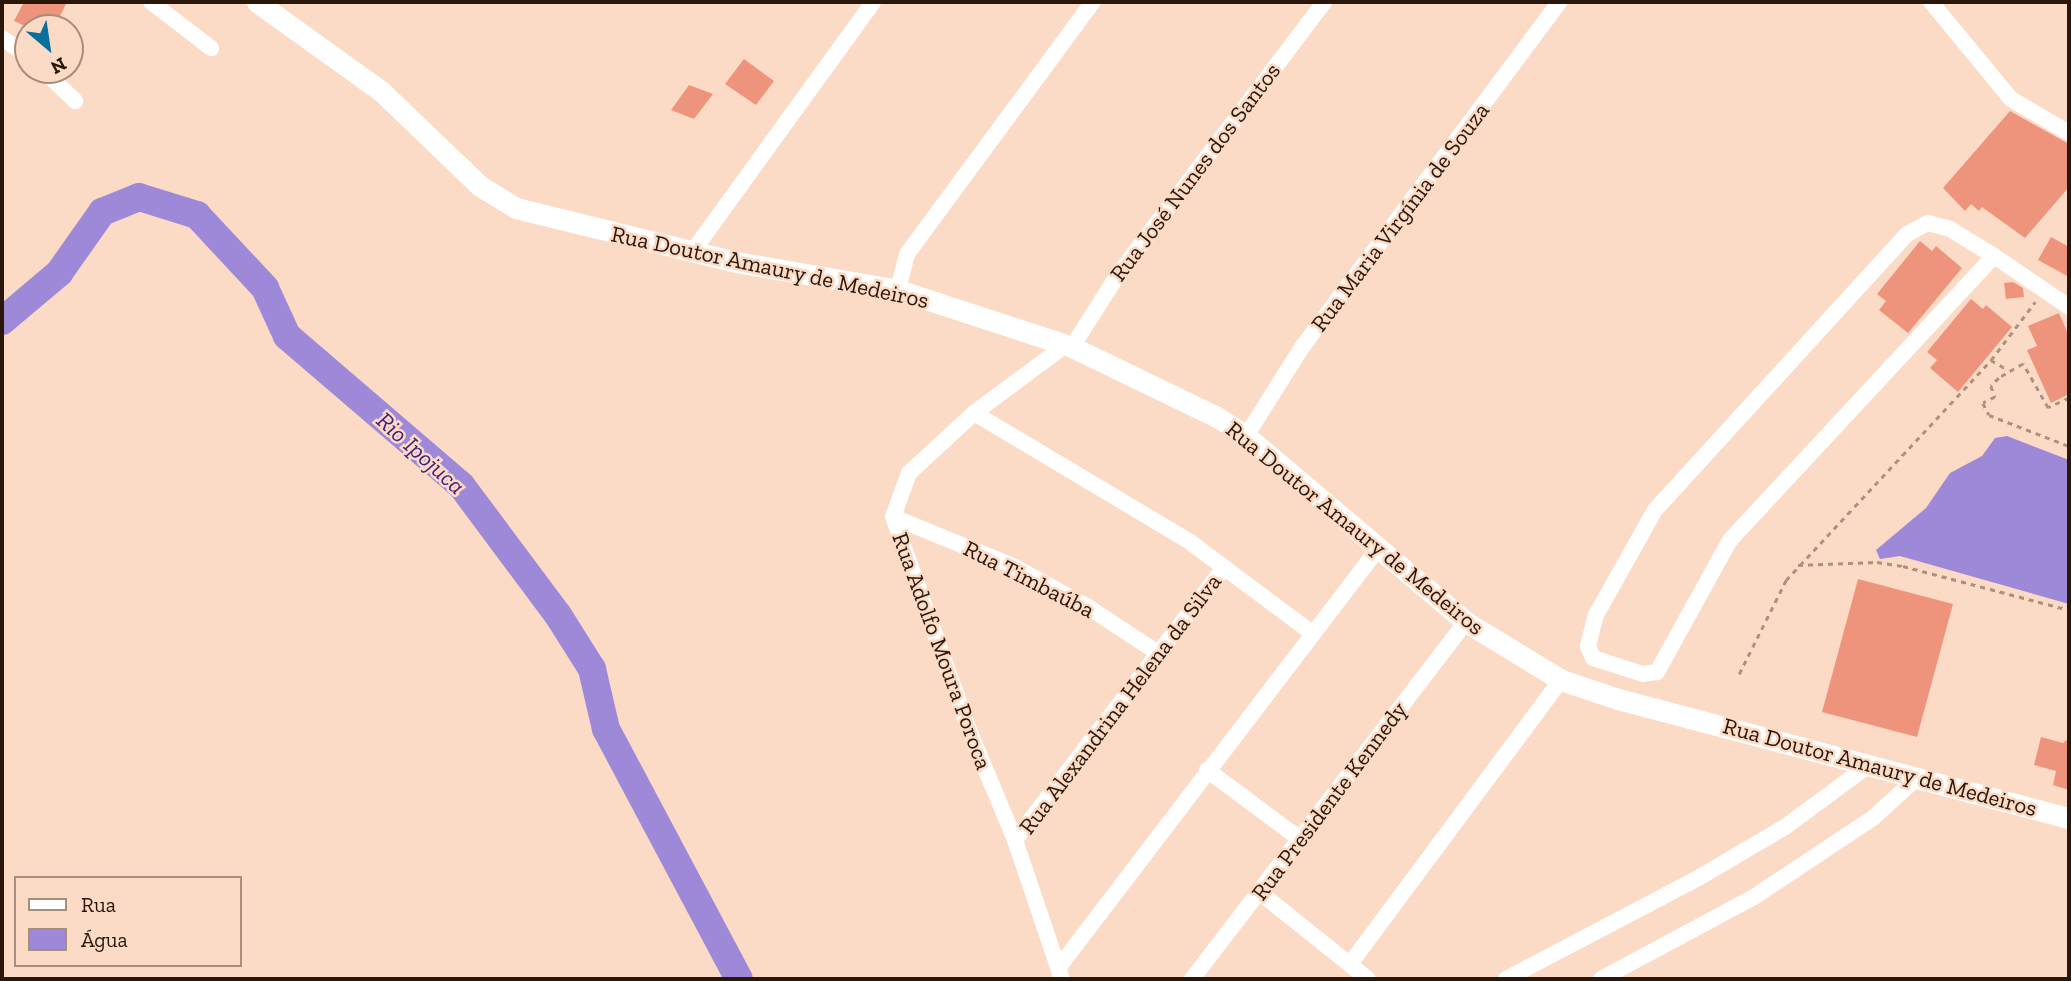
<!DOCTYPE html>
<meta charset="utf-8">
<style>
body{margin:0}
#map{position:relative;width:2071px;height:981px;overflow:hidden;background:#fcdbc6;font-family:"Zilla Slab",serif}
div>[style]{position:absolute}
.water>*{inset:0;background:#9e89d8}
.river>*{height:28px;margin:-14px;padding:0 14px;transform-origin:14px;border-radius:14px;background:#9e89d8}
.building>*{inset:0;background:#ef947c}
.path>*{height:2.5px;margin-top:-1.25px;transform-origin:0;background:repeating-linear-gradient(90deg,#ad917f 0 5px,transparent 0 10px)}
.street>*{height:16px;margin:-8px;padding:0 8px;transform-origin:8px;border-radius:8px;background:#fff}
.secondary>*{height:21px;margin:-10.5px;padding:0 10.5px;transform-origin:10.5px;border-radius:10.5px;background:#fff}
span{translate:-50% -50%;white-space:nowrap;text-align:center;line-height:1.15;-webkit-text-stroke:5px #fcdbc6;paint-order:stroke}
.street-label{font-size:23px;color:#2a1709}
.water-label{font-size:24px;color:#44207c;font-style:italic}
.frame{position:absolute;inset:0;border:4px solid #2a1709;pointer-events:none}
.legend{position:absolute;left:14px;top:876px;width:228px;height:91px;box-sizing:border-box;background:#fcdbc6;border:2px solid #a88d7a;margin:0;padding:9px 12px;list-style:none;font-size:21px;color:#2a1709}
.legend li{display:flex;align-items:center;gap:14px;height:35px}
.legend b{width:35px;border:2px solid #a88d7a}
.north{position:absolute;left:14px;top:14px;width:70px;height:70px;box-sizing:border-box;background:#fcdbc6;border:2px solid #a88d7a;border-radius:50%;rotate:151deg;font-size:19px;font-weight:700;line-height:28px;text-align:center;color:#2a1709}
.north::after{content:'';display:block;margin:auto;width:24px;height:32px;background:#09709d;clip-path:polygon(50% 0,100% 100%,50% 72%,0 100%)}
</style>
<div id="map">
<div class="water">
<i style="clip-path:polygon(2007px 436px,2069px 460px,2069px 604px,1900px 556px,1880px 559px,1876px 550px,1926px 508px,1950px 473px,1982px 456px,1995px 438px)"></i>
</div>
<div class="river">
<i style="left:2px;top:321px;width:75px;rotate:-40.1deg"></i>
<i style="left:59px;top:273px;width:75px;rotate:-54.8deg"></i>
<i style="left:102px;top:212px;width:40px;rotate:-22deg"></i>
<i style="left:139px;top:197px;width:61px;rotate:17.2deg"></i>
<i style="left:197px;top:215px;width:100px;rotate:47deg"></i>
<i style="left:265px;top:288px;width:53px;rotate:65.4deg"></i>
<i style="left:287px;top:336px;width:229px;rotate:40.6deg"></i>
<i style="left:461px;top:485px;width:162px;rotate:53.3deg"></i>
<i style="left:558px;top:615px;width:64px;rotate:57.8deg"></i>
<i style="left:592px;top:669px;width:62px;rotate:76.9deg"></i>
<i style="left:606px;top:729px;width:283px;rotate:62deg"></i>
</div>
<div class="building">
<i style="clip-path:polygon(24px 2px,67px 2px,54px 28px,29px 28px,14px 21px)"></i>
<i style="clip-path:polygon(744px 59px,774px 81px,756px 105px,725px 84px)"></i>
<i style="clip-path:polygon(689px 85px,713px 94px,694px 119px,671px 110px)"></i>
<i style="clip-path:polygon(2010px 111px,2069px 144px,2069px 187px,2025px 238px,1982px 207px,1979px 211px,1971px 204px,1965px 211px,1943px 188px)"></i>
<i style="clip-path:polygon(2051px 237px,2069px 247px,2069px 277px,2038px 260px)"></i>
<i style="clip-path:polygon(1920px 241px,1932px 251px,1936px 246px,1962px 268px,1908px 333px,1879px 310px,1886px 301px,1877px 294px)"></i>
<i style="clip-path:polygon(2013px 282px,2023px 288px,2024px 297px,2006px 299px,2004px 283px)"></i>
<i style="clip-path:polygon(1971px 299px,1983px 309px,1986px 305px,2012px 327px,1958px 392px,1930px 368px,1937px 360px,1927px 352px)"></i>
<i style="clip-path:polygon(2059px 313px,2069px 336px,2069px 394px,2051px 403px,2027px 350px,2037px 346px,2028px 326px)"></i>
<i style="clip-path:polygon(1858px 579px,1953px 604px,1917px 737px,1822px 712px)"></i>
<i style="clip-path:polygon(2041px 737px,2063px 743px,2069px 738px,2069px 790px,2053px 785px,2056px 771px,2034px 765px)"></i>
</div>
<div class="path">
<i style="left:1991px;top:360px;width:20px;rotate:30deg"></i>
<i style="left:2069px;top:398px;width:23px;rotate:155deg"></i>
<i style="left:2048px;top:408px;width:51px;rotate:-119.6deg"></i>
<i style="left:2023px;top:364px;width:28px;rotate:150deg"></i>
<i style="left:1999px;top:378px;width:11px;rotate:135deg"></i>
<i style="left:1991px;top:386px;width:12px;rotate:70deg"></i>
<i style="left:1995px;top:397px;width:13px;rotate:153deg"></i>
<i style="left:1983px;top:403px;width:13px;rotate:63deg"></i>
<i style="left:1989px;top:415px;width:86px;rotate:21.2deg"></i>
<i style="left:1798px;top:565px;width:79px;rotate:-2.2deg"></i>
<i style="left:1877px;top:562px;width:26px;rotate:9deg"></i>
<i style="left:1903px;top:566px;width:172px;rotate:14.8deg"></i>
<i style="left:1739px;top:674px;width:105px;rotate:-63.4deg"></i>
<i style="left:1786px;top:580px;width:301px;rotate:-47deg"></i>
<i style="left:1991px;top:360px;width:73px;rotate:-52.8deg"></i>
</div>
<div class="street">
<i style="left:151px;top:2px;width:76px;rotate:37.5deg"></i>
<i style="left:1931px;top:2px;width:126px;rotate:50.5deg"></i>
<i style="left:2011px;top:99px;width:67px;rotate:30.4deg"></i>
<i style="left:2px;top:38px;width:32px;rotate:35deg"></i>
<i style="left:43px;top:70px;width:45px;rotate:44.1deg"></i>
<i style="left:693px;top:251px;width:307px;rotate:-54.1deg"></i>
<i style="left:1994px;top:256px;width:388px;rotate:132.9deg"></i>
<i style="left:1730px;top:540px;width:151px;rotate:118.9deg"></i>
<i style="left:1657px;top:672px;width:14px;rotate:172deg"></i>
<i style="left:1643px;top:674px;width:52px;rotate:-162.3deg"></i>
<i style="left:1593px;top:658px;width:13px;rotate:-113deg"></i>
<i style="left:1588px;top:646px;width:32px;rotate:-76deg"></i>
<i style="left:1596px;top:615px;width:120px;rotate:-60.7deg"></i>
<i style="left:1655px;top:510px;width:374px;rotate:-47.6deg"></i>
<i style="left:1907px;top:234px;width:24px;rotate:-28deg"></i>
<i style="left:1928px;top:223px;width:23px;rotate:15deg"></i>
<i style="left:1950px;top:229px;width:52px;rotate:31.5deg"></i>
<i style="left:1994px;top:256px;width:91px;rotate:34.2deg"></i>
<i style="left:898px;top:290px;width:37px;rotate:-76deg"></i>
<i style="left:907px;top:254px;width:313px;rotate:-53.6deg"></i>
<i style="left:1072px;top:347px;width:84px;rotate:-57.6deg"></i>
<i style="left:1117px;top:276px;width:343px;rotate:-52.9deg"></i>
<i style="left:974px;top:413px;width:252px;rotate:30.8deg"></i>
<i style="left:1190px;top:542px;width:152px;rotate:36.7deg"></i>
<i style="left:1246px;top:436px;width:107px;rotate:-57.7deg"></i>
<i style="left:1303px;top:346px;width:429px;rotate:-53.3deg"></i>
<i style="left:893px;top:517px;width:130px;rotate:22.2deg"></i>
<i style="left:1013px;top:566px;width:85px;rotate:28.7deg"></i>
<i style="left:1088px;top:607px;width:84px;rotate:33.3deg"></i>
<i style="left:1207px;top:770px;width:116px;rotate:36.6deg"></i>
<i style="left:1015px;top:840px;width:343px;rotate:-52.5deg"></i>
<i style="left:1259px;top:892px;width:139px;rotate:38.6deg"></i>
<i style="left:1350px;top:964px;width:354px;rotate:-53.4deg"></i>
<i style="left:1059px;top:967px;width:524px;rotate:-52.67deg"></i>
<i style="left:1062px;top:979px;width:147px;rotate:-108.7deg"></i>
<i style="left:1015px;top:840px;width:119px;rotate:-112.7deg"></i>
<i style="left:969px;top:730px;width:226px;rotate:-109.6deg"></i>
<i style="left:893px;top:517px;width:47px;rotate:-70deg"></i>
<i style="left:909px;top:473px;width:88px;rotate:-42.7deg"></i>
<i style="left:974px;top:413px;width:114px;rotate:-36.5deg"></i>
<i style="left:1192px;top:979px;width:450px;rotate:-52.5deg"></i>
<i style="left:1506px;top:979px;width:219px;rotate:-27.7deg"></i>
<i style="left:1700px;top:877px;width:99px;rotate:-30.5deg"></i>
<i style="left:1785px;top:827px;width:106px;rotate:-36.5deg"></i>
<i style="left:1601px;top:979px;width:174px;rotate:-28.2deg"></i>
<i style="left:1754px;top:897px;width:143px;rotate:-33.6deg"></i>
<i style="left:1873px;top:818px;width:62px;rotate:-42.4deg"></i>
</div>
<div class="secondary">
<i style="left:257px;top:2px;width:153px;rotate:35.7deg"></i>
<i style="left:381px;top:91px;width:137px;rotate:43.8deg"></i>
<i style="left:480px;top:186px;width:42px;rotate:31.4deg"></i>
<i style="left:516px;top:208px;width:227px;rotate:13.8deg"></i>
<i style="left:736px;top:262px;width:164px;rotate:9.8deg"></i>
<i style="left:898px;top:290px;width:183px;rotate:18.1deg"></i>
<i style="left:1072px;top:347px;width:161px;rotate:25.8deg"></i>
<i style="left:1217px;top:417px;width:35px;rotate:33deg"></i>
<i style="left:1246px;top:436px;width:288px;rotate:40.2deg"></i>
<i style="left:1466px;top:622px;width:111px;rotate:31.4deg"></i>
<i style="left:1561px;top:680px;width:60px;rotate:18.4deg"></i>
<i style="left:1618px;top:699px;width:466px;rotate:14.8deg"></i>
</div>
<div class="street-label">
<span style="left:1195px;top:172px;rotate:-53deg">Rua José Nunes dos Santos</span>
<span style="left:1400px;top:217px;rotate:-53deg">Rua Maria Virgínia de Souza</span>
<span style="left:770px;top:267px;rotate:12deg">Rua Doutor Amaury de Medeiros</span>
<span style="left:1355px;top:528px;rotate:39deg">Rua Doutor Amaury de Medeiros</span>
<span style="left:1029px;top:579px;rotate:27deg">Rua Timbaúba</span>
<span style="left:942px;top:651px;rotate:70deg">Rua Adolfo Moura Poroca</span>
<span style="left:1120px;top:704px;rotate:-53deg">Rua Alexandrina Helena da Silva</span>
<span style="left:1880px;top:767px;rotate:15deg">Rua Doutor Amaury de Medeiros</span>
<span style="left:1329px;top:801px;rotate:-53deg">Rua Presidente Kennedy</span>
</div>
<div class="water-label">
<span style="left:421px;top:453px;rotate:42deg">Rio Ipojuca</span>
</div>
<div class="frame"></div>
<ul class="legend">
<li><b style="height:9px;background:#fff"></b>Rua</li>
<li><b style="height:19px;background:#9e89d8"></b>Água</li>
</ul>
<div class="north">N</div>
</div>
